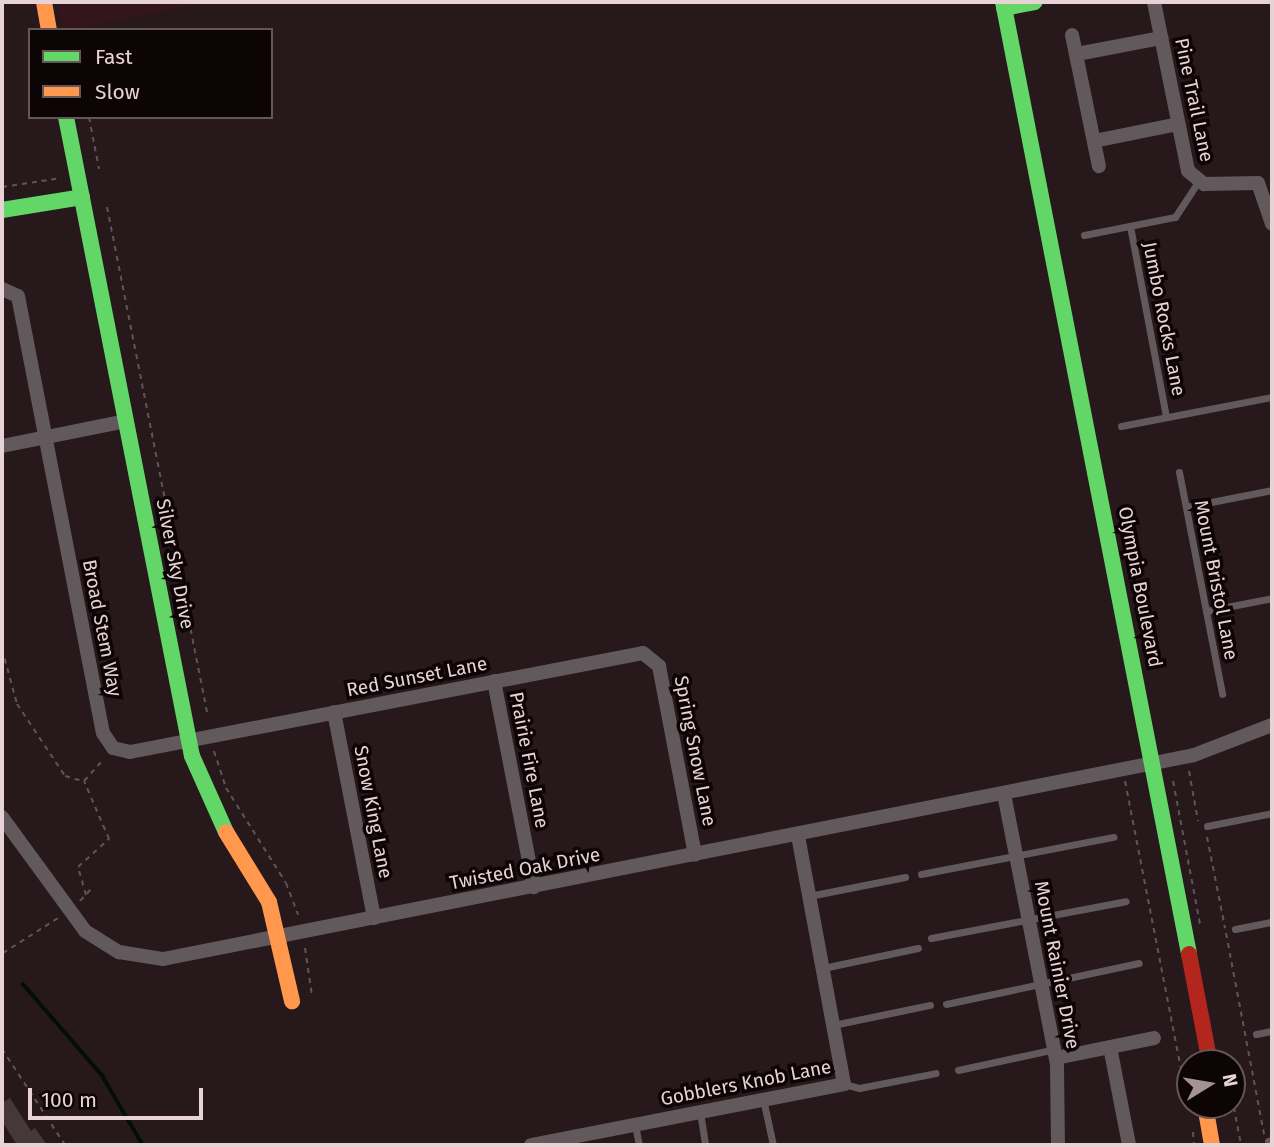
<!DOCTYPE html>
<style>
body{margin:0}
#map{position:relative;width:1274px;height:1147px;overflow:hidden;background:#27181c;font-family:"Fira Sans",sans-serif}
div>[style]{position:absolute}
.built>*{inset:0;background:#34151e}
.stream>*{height:3.5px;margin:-1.75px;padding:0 1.75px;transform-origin:1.75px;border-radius:1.75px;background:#040e03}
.building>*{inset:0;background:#45373a}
.path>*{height:2px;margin-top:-1px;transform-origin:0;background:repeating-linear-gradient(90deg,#5d5457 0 5px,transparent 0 10px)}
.lane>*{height:7px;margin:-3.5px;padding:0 3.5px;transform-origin:3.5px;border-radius:3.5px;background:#61595b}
.street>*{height:14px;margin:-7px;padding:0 7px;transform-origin:7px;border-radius:7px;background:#61595b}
.fast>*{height:16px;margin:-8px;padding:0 8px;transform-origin:8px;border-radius:8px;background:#63d668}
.slow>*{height:16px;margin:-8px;padding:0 8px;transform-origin:8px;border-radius:8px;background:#ff974d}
.jam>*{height:16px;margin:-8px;padding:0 8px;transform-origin:8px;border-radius:8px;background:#b3261e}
span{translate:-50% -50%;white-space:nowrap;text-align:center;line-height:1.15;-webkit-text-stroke:7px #0d0405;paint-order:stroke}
.street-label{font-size:19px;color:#e7d3d6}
.frame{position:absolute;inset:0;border:4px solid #e7d3d6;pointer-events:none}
.legend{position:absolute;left:28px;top:28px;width:245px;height:91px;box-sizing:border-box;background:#0d0405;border:2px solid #645759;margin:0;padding:9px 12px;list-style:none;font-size:21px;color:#e7d3d6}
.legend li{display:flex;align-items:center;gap:14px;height:35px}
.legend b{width:35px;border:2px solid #645759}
.north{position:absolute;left:1176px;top:1049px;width:70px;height:70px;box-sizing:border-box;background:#0d0405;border:2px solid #645759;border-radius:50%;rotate:79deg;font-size:19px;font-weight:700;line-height:28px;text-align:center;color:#e7d3d6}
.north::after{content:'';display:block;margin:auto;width:24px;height:32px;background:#a49295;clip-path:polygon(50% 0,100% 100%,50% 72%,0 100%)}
.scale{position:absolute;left:28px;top:1088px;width:175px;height:32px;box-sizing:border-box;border:4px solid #e7d3d6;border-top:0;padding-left:9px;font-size:21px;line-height:24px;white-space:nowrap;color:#e7d3d6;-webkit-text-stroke:5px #0d0405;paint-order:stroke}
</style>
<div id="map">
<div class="built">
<i style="clip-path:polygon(58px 2px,208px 2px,70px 30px,64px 30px)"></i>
</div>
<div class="stream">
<i style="left:23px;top:984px;width:121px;rotate:49deg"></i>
<i style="left:102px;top:1075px;width:81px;rotate:59.6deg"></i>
</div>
<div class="building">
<i style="clip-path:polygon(10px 1098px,31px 1131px,35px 1128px,47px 1145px,17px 1145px,2px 1121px,2px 1103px)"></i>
</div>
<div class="path">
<i style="left:89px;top:117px;width:53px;rotate:79.1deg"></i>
<i style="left:2px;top:187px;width:60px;rotate:-8.7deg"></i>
<i style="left:107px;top:207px;width:520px;rotate:78.8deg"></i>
<i style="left:2px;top:649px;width:57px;rotate:74.7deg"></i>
<i style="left:17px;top:704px;width:87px;rotate:56.3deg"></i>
<i style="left:65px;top:776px;width:19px;rotate:16deg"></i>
<i style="left:214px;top:751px;width:39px;rotate:72deg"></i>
<i style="left:226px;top:788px;width:112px;rotate:57.7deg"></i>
<i style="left:286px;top:883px;width:34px;rotate:69deg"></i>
<i style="left:1189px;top:771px;width:51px;rotate:79.8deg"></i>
<i style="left:1125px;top:781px;width:331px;rotate:79deg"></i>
<i style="left:1173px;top:781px;width:146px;rotate:79.3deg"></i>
<i style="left:1207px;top:837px;width:93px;rotate:78.8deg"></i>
<i style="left:86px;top:895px;width:29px;rotate:-106deg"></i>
<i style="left:78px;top:867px;width:42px;rotate:-42.1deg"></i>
<i style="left:109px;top:839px;width:63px;rotate:-113.3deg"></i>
<i style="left:84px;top:781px;width:30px;rotate:-48deg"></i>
<i style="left:80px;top:901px;width:16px;rotate:-47deg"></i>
<i style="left:1226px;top:933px;width:205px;rotate:79.3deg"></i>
<i style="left:2px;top:940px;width:34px;rotate:90deg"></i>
<i style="left:305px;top:948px;width:49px;rotate:81.7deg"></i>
<i style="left:3px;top:953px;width:65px;rotate:-32.5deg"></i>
<i style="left:2px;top:1049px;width:115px;rotate:56.7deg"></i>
<i style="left:1232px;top:1097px;width:49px;rotate:79.4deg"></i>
<i style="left:1193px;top:1132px;width:13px;rotate:86deg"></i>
</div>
<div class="lane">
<i style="left:1130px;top:226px;width:194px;rotate:79.3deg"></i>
<i style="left:1084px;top:235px;width:93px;rotate:-11.2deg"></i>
<i style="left:1175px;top:217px;width:42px;rotate:-56.7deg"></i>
<i style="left:1121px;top:426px;width:154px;rotate:-10.9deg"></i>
<i style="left:1179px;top:472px;width:226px;rotate:79deg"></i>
<i style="left:1186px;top:507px;width:88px;rotate:-11.2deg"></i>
<i style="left:1206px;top:611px;width:67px;rotate:-11.1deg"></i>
<i style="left:1207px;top:826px;width:66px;rotate:-11.3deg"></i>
<i style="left:921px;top:874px;width:196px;rotate:-10.9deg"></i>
<i style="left:809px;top:896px;width:98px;rotate:-11.2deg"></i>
<i style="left:1235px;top:929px;width:38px;rotate:-11deg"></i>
<i style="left:931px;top:938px;width:198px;rotate:-10.7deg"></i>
<i style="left:823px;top:968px;width:97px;rotate:-11.9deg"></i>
<i style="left:946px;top:1004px;width:197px;rotate:-12deg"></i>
<i style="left:833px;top:1025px;width:99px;rotate:-11.7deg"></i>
<i style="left:1256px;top:1034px;width:16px;rotate:-11deg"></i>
<i style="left:958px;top:1070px;width:99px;rotate:-12.2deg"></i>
<i style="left:844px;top:1084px;width:16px;rotate:15deg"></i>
<i style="left:859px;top:1088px;width:78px;rotate:-11deg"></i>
<i style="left:763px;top:1099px;width:47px;rotate:77.7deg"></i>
<i style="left:700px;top:1112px;width:33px;rotate:81deg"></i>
<i style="left:635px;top:1125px;width:20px;rotate:79deg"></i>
<i style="left:1268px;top:1141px;width:4px;rotate:-14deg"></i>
</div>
<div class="street">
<i style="left:1154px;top:2px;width:172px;rotate:78.6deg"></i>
<i style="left:1188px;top:171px;width:21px;rotate:39deg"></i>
<i style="left:1204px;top:184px;width:54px;rotate:-1.1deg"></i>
<i style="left:1258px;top:183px;width:43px;rotate:71.1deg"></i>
<i style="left:1072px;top:35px;width:134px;rotate:78.4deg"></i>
<i style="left:1077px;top:54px;width:86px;rotate:-10.8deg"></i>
<i style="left:1094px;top:141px;width:86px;rotate:-11.4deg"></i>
<i style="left:2px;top:289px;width:17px;rotate:24deg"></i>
<i style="left:18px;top:296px;width:445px;rotate:79deg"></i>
<i style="left:103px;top:733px;width:18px;rotate:56deg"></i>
<i style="left:113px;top:748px;width:17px;rotate:13deg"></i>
<i style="left:130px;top:752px;width:522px;rotate:-10.92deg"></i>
<i style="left:643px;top:653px;width:21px;rotate:39deg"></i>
<i style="left:659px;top:666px;width:192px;rotate:79.2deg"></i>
<i style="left:2px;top:446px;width:126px;rotate:-11.4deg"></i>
<i style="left:494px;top:681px;width:210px;rotate:79deg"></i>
<i style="left:334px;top:712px;width:210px;rotate:79deg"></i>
<i style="left:1004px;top:794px;width:276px;rotate:78.9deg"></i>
<i style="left:1057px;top:1065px;width:80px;rotate:89.3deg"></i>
<i style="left:2px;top:817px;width:141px;rotate:53.9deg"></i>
<i style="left:85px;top:931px;width:40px;rotate:32deg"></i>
<i style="left:119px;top:952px;width:45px;rotate:9deg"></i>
<i style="left:163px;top:959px;width:1051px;rotate:-11.19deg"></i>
<i style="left:1194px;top:755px;width:84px;rotate:-21deg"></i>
<i style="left:1110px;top:1047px;width:100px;rotate:79deg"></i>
<i style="left:1056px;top:1058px;width:100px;rotate:-11.5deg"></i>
<i style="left:531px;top:1145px;width:319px;rotate:-11deg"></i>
<i style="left:844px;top:1084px;width:253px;rotate:-100.5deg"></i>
</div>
<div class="fast">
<i style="left:1003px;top:2px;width:970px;rotate:78.94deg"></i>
<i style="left:1004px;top:8px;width:31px;rotate:-11deg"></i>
<i style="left:66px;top:117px;width:651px;rotate:78.85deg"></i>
<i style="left:192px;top:756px;width:83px;rotate:65.9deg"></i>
<i style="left:2px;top:210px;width:81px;rotate:-9.2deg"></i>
</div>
<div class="slow">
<i style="left:44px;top:2px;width:28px;rotate:80deg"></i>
<i style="left:226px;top:832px;width:82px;rotate:58.4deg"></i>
<i style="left:269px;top:902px;width:102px;rotate:76.9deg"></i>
<i style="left:1205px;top:1105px;width:41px;rotate:80.1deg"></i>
</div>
<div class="jam">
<i style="left:1189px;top:954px;width:111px;rotate:79.1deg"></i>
</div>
<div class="street-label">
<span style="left:1194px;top:100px;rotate:78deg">Pine Trail Lane</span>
<span style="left:1164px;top:319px;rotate:79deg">Jumbo Rocks Lane</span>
<span style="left:175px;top:564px;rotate:79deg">Silver Sky Drive</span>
<span style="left:1216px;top:580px;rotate:79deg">Mount Bristol Lane</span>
<span style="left:1140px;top:587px;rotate:79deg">Olympia Boulevard</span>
<span style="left:102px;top:628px;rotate:79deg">Broad Stem Way</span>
<span style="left:417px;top:677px;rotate:-11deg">Red Sunset Lane</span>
<span style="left:695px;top:751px;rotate:79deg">Spring Snow Lane</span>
<span style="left:529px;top:760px;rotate:79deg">Prairie Fire Lane</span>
<span style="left:373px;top:812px;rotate:79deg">Snow King Lane</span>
<span style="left:525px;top:869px;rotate:-11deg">Twisted Oak Drive</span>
<span style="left:1057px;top:965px;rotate:79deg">Mount Rainier Drive</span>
<span style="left:746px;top:1083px;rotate:-11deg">Gobblers Knob Lane</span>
</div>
<div class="frame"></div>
<ul class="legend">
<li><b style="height:9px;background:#63d668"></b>Fast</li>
<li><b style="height:9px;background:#ff974d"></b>Slow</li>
</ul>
<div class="north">N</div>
<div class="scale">100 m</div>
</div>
